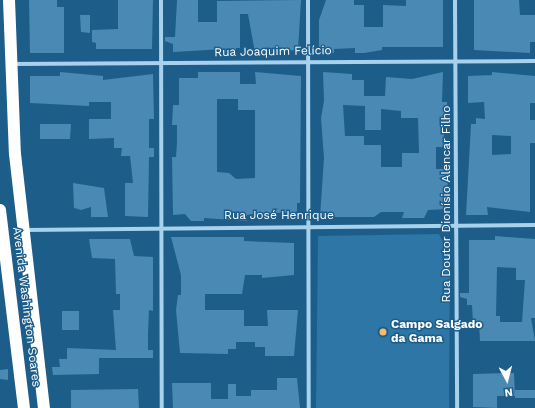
<!DOCTYPE html>
<meta charset="utf-8">
<style>
body{margin:0}
#map{position:relative;width:535px;height:408px;overflow:hidden;background:#1d5d8a;font-family:"Work Sans",sans-serif}
div>[style]{position:absolute}
.green>*{inset:0;background:#2d76a5}
.building>*{inset:0;background:#4a89b4}
.street>*{height:4px;margin:-2px;padding:0 2px;transform-origin:2px;border-radius:2px;background:#a8d1ec}
.highway>*{height:12px;margin:-6px;padding:0 6px;transform-origin:6px;border-radius:6px;background:#fff}
.dots>*{width:11px;height:11px;translate:-50% -50%;box-sizing:border-box;border:2px solid #1d5d8a;border-radius:50%}
span{translate:-50% -50%;white-space:nowrap;text-align:center;line-height:1.15;-webkit-text-stroke:3px #1d5d8a;paint-order:stroke}
.street-label{font-size:12px;color:#fff}
.poi-label{font-size:12px;color:#fff;font-weight:700}
.left{translate:0 -50%;text-align:left}
.north{position:absolute;left:487px;top:360px;width:40px;height:40px;-webkit-text-stroke:3px #1d5d8a;paint-order:stroke;rotate:173deg;font-size:11px;font-weight:700;line-height:16px;text-align:center;color:#fff}
.north::after{content:'';display:block;margin:auto;width:14px;height:18px;background:#fff;clip-path:polygon(50% 0,100% 100%,50% 72%,0 100%)}
</style>
<div id="map">
<div class="green">
<i style="clip-path:polygon(439px 234px,450px 256px,449px 408px,316px 408px,318px 236px)"></i>
</div>
<div class="building">
<i style="clip-path:polygon(29px 0,57px 0,57px 7px,64px 7px,64px 53px,30px 53px)"></i>
<i style="clip-path:polygon(118px 0,153px 0,152px 49px,96px 49px,96px 43px,92px 42px,92px 30px,118px 29px)"></i>
<i style="clip-path:polygon(177px 0,198px 0,198px 22px,217px 22px,217px 1px,301px 0,298px 50px,255px 53px,248px 14px,240px 14px,240px 48px,236px 48px,236px 53px,224px 53px,224px 49px,173px 52px,173px 44px,165px 41px,165px 37px,175px 37px)"></i>
<i style="clip-path:polygon(326px 0,354px 0,354px 5px,364px 5px,364px 27px,383px 27px,383px 5px,406px 6px,406px 0,443px 0,443px 47px,382px 47px,382px 50px,364px 53px,355px 53px,355px 48px,334px 49px,334px 53px,319px 54px,319px 20px)"></i>
<i style="clip-path:polygon(474px 0,519px 0,520px 15px,535px 15px,535px 42px,530px 42px,530px 53px,474px 50px)"></i>
<i style="clip-path:polygon(80px 15px,90px 15px,90px 33px,81px 32px)"></i>
<i style="clip-path:polygon(60px 72px,103px 76px,103px 80px,153px 74px,154px 119px,149px 119px,149px 148px,154px 148px,154px 157px,149px 157px,148px 217px,125px 216px,125px 183px,133px 183px,130px 156px,121px 156px,122px 148px,114px 148px,114px 138px,89px 139px,89px 119px,111px 119px,111px 102px,89px 102px,89px 106px,30px 103px,30px 76px,60px 76px)"></i>
<i style="clip-path:polygon(evenodd,198px 72px,240px 72px,240px 84px,256px 84px,255px 72px,301px 76px,300px 203px,297px 203px,297px 212px,253px 214px,247px 215px,247px 221px,204px 218px,204px 221px,191px 221px,185px 214px,173px 215px,172px 157px,176px 157px,177px 142px,177px 125px,172px 125px,173px 105px,179px 105px,179px 78px,198px 78px,198px 72px,217px 99px,238px 99px,238px 110px,255px 110px,255px 178px,236px 179px,229px 173px,217px 172px,217px 99px)"></i>
<i style="clip-path:polygon(evenodd,323px 72px,352px 74px,352px 80px,364px 80px,364px 96px,385px 96px,386px 77px,412px 79px,443px 72px,442px 102px,447px 102px,448px 127px,444px 127px,444px 147px,436px 147px,436px 169px,448px 169px,447px 209px,428px 210px,424px 218px,402px 218px,404px 212px,381px 212px,374px 217px,320px 217px,324px 158px,321px 118px,324px 101px,323px 72px,343px 105px,365px 106px,365px 130px,381px 130px,381px 109px,401px 111px,401px 118px,418px 118px,419px 153px,402px 153px,402px 167px,381px 167px,381px 145px,364px 145px,364px 136px,345px 136px,343px 105px)"></i>
<i style="clip-path:polygon(evenodd,492px 72px,535px 76px,535px 103px,530px 103px,530px 120px,535px 120px,535px 143px,530px 143px,530px 212px,487px 207px,488px 215px,466px 215px,471px 124px,476px 124px,476px 118px,485px 119px,484px 102px,468px 103px,468px 76px,492px 75px,492px 72px,492px 135px,511px 136px,511px 154px,492px 155px,492px 135px)"></i>
<i style="clip-path:polygon(40px 124px,71px 124px,70px 139px,40px 139px)"></i>
<i style="clip-path:polygon(73px 183px,104px 188px,108px 217px,91px 217px,91px 207px,81px 210px,74px 208px)"></i>
<i style="clip-path:polygon(evenodd,495px 236px,535px 239px,535px 318px,531px 318px,535px 341px,480px 341px,479px 323px,473px 323px,472px 305px,467px 305px,467px 299px,460px 297px,460px 293px,469px 293px,469px 240px,495px 240px,495px 236px,497px 267px,516px 268px,516px 280px,525px 280px,522px 322px,500px 322px,500px 316px,496px 316px,497px 267px)"></i>
<i style="clip-path:polygon(171px 237px,244px 237px,244px 241px,294px 243px,294px 275px,262px 278px,262px 275px,245px 275px,242px 294px,205px 294px,205px 310px,244px 310px,244px 326px,268px 326px,267px 310px,298px 310px,294px 356px,265px 356px,265px 347px,255px 347px,255px 342px,236px 342px,236px 349px,228px 349px,228px 354px,180px 353px,176px 310px,178px 295px,181px 295px,181px 275px)"></i>
<i style="clip-path:polygon(89px 239px,130px 239px,134px 256px,153px 257px,153px 311px,149px 310px,148px 333px,148px 350px,153px 350px,153px 358px,99px 358px,99px 374px,53px 375px,52px 367px,60px 367px,59px 359px,67px 359px,67px 348px,116px 350px,113px 310px,120px 310px,120px 294px,116px 294px,115px 259px,92px 258px)"></i>
<i style="clip-path:polygon(62px 311px,79px 311px,79px 330px,62px 330px)"></i>
<i style="clip-path:polygon(8px 369px,8px 380px,0 379px,0 370px)"></i>
<i style="clip-path:polygon(514px 373px,515px 396px,497px 396px,497px 408px,473px 407px,473px 374px)"></i>
<i style="clip-path:polygon(277px 378px,297px 378px,300px 408px,173px 408px,172px 383px,211px 383px,211px 399px,228px 399px,228px 384px,236px 384px,236px 396px,251px 396px,251px 390px,277px 390px)"></i>
<i style="clip-path:polygon(138px 389px,139px 408px,71px 408px,71px 390px)"></i>
<i style="clip-path:polygon(515px 390px,535px 390px,535px 398px,515px 398px)"></i>
</div>
<div class="street">
<i style="left:161px;top:0;width:408px;rotate:89.9deg"></i>
<i style="left:308px;top:0;width:408px;rotate:89.9deg"></i>
<i style="left:455px;top:0;width:408px;rotate:89.7deg"></i>
<i style="left:13px;top:64px;width:522px;rotate:-0.33deg"></i>
<i style="left:26px;top:230px;width:509px;rotate:-0.56deg"></i>
</div>
<div class="highway">
<i style="left:9px;top:0;width:154px;rotate:87.8deg"></i>
<i style="left:15px;top:154px;width:256px;rotate:83.5deg"></i>
<i style="left:0;top:210px;width:199px;rotate:83.1deg"></i>
</div>
<div class="dots">
<i style="left:383px;top:332px;background:#fbba66"></i>
</div>
<div class="street-label">
<span style="left:273px;top:52px;rotate:-1deg">Rua Joaquim Felício</span>
<span style="left:447px;top:204px;rotate:-90deg">Rua Doutor Dionísio Alencar Filho</span>
<span style="left:279px;top:216px">Rua José Henrique</span>
<span style="left:26px;top:307px;rotate:83deg">Avenida Washington Soares</span>
</div>
<div class="poi-label">
<span class="left" style="left:391px;top:332px">Campo Salgado<br>da Gama</span>
</div>
<div class="north">N</div>
</div>
